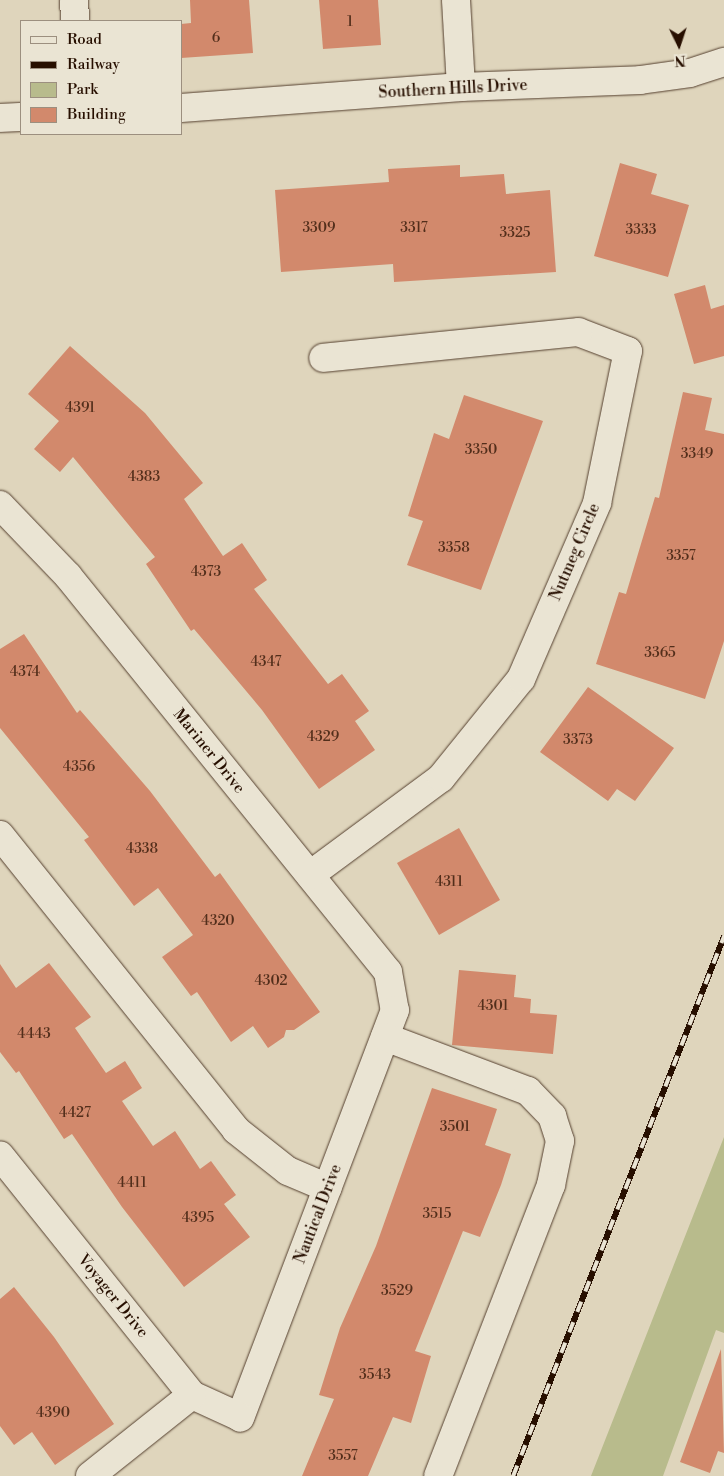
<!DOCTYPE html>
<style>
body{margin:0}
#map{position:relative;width:724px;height:1476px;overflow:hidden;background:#dfd5bc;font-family:"Libre Bodoni",serif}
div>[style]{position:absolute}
.green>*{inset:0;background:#b8bb8c}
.building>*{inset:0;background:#d2896c}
.roads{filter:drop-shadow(0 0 1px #55402f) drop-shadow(0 0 1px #55402f)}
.minor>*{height:28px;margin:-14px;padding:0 14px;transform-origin:14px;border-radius:14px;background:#eae4d3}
.rail>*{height:5.5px;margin-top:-2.75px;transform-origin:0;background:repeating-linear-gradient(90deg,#eae4d3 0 11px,#270f00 0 22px);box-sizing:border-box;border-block:1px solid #270f00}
span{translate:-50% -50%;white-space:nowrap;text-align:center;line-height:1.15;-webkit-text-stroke:5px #eae4d3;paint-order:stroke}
.number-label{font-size:14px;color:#522e1b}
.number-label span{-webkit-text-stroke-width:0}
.street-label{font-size:16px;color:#270f00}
.legend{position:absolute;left:20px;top:20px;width:162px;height:115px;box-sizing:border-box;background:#eae4d3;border:1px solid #9c8f7f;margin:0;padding:6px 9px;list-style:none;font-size:15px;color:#270f00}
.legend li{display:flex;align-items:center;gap:10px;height:25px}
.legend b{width:25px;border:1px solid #9c8f7f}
.north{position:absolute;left:654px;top:20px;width:50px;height:50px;-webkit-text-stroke:4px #eae4d3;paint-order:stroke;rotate:176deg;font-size:14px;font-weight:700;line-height:20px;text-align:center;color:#270f00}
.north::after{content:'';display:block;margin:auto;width:18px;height:22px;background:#270f00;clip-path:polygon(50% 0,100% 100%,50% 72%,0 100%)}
</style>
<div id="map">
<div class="green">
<i style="clip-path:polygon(724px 1137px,724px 1333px,716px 1330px,663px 1476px,591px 1476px)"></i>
</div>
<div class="building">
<i style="clip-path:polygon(190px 0,249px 0,253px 53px,181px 58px,181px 24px,191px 23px)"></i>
<i style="clip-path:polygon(319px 0,378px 0,381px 45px,323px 49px)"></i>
<i style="clip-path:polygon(620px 163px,657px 174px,651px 194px,689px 205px,668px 277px,594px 256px)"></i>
<i style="clip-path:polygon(460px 165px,460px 177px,504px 174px,506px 194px,550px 190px,556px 272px,394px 282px,393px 264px,281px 272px,275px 190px,389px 182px,388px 169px)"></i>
<i style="clip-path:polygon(705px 285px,711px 309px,724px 305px,724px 356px,694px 364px,674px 294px)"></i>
<i style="clip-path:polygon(70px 346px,145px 413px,203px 483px,184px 499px,223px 556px,242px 543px,267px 580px,254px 589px,328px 684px,342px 674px,369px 711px,355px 721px,375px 750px,319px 789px,262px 710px,194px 629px,191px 631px,146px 564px,155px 557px,73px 457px,60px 472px,34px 449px,59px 421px,28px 394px)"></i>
<i style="clip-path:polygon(683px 392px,712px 398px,705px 430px,724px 434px,724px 641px,705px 699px,596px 664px,619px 592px,626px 594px,655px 497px,659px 498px)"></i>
<i style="clip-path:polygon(464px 395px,543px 421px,481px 590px,407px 565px,423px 521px,408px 516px,425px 462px,434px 433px,449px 439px)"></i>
<i style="clip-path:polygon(24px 634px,77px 713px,80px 710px,150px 791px,215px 877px,220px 873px,320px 1012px,294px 1030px,286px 1030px,284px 1037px,268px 1048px,253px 1026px,231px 1042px,197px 992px,191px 996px,162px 957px,193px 935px,158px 888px,134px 906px,84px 840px,89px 837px,0 728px,0 649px)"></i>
<i style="clip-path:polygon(588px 687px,674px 748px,635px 801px,617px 789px,608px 801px,540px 752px)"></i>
<i style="clip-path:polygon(459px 828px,500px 900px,439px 935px,397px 863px)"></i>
<i style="clip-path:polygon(49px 963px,91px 1017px,75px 1028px,106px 1073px,125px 1061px,142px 1088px,122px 1101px,153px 1146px,175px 1131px,200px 1169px,211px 1161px,236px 1195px,224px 1204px,250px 1237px,184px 1287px,122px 1207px,72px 1134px,64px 1139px,19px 1071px,16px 1073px,0 1052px,0 964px,16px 988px)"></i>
<i style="clip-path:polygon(459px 970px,516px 975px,514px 997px,531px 999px,530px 1013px,557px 1015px,553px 1054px,452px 1045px)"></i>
<i style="clip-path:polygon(432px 1088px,497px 1109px,485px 1145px,511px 1154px,501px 1185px,480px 1237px,463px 1231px,415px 1351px,431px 1356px,411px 1423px,393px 1417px,368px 1476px,302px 1476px,334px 1399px,319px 1395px,340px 1328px,376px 1246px)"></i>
<i style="clip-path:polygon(14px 1287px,54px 1337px,114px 1424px,55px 1465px,32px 1432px,14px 1445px,0 1426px,0 1299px)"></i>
<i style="clip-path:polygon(721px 1349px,724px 1453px,718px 1451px,710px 1473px,680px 1462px)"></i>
</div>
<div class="roads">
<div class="minor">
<i style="left:74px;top:0;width:21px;rotate:87deg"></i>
<i style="left:456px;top:0;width:87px;rotate:86.7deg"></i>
<i style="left:181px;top:108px;width:281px;rotate:-4.3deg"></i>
<i style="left:461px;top:87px;width:179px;rotate:-2.2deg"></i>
<i style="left:640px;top:80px;width:50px;rotate:-8deg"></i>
<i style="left:690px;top:73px;width:36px;rotate:-18deg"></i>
<i style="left:0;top:118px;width:21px;rotate:-3deg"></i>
<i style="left:0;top:505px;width:98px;rotate:46.2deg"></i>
<i style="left:68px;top:576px;width:509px;rotate:51.06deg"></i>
<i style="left:388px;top:972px;width:39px;rotate:80deg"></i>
<i style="left:395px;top:1010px;width:436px;rotate:110.8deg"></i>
<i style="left:240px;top:1417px;width:53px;rotate:-155.4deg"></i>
<i style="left:192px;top:1395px;width:307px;rotate:-128.7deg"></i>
<i style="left:0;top:835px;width:378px;rotate:51.3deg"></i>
<i style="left:236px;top:1130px;width:66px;rotate:38.3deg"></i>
<i style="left:288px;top:1171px;width:43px;rotate:23deg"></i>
<i style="left:310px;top:875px;width:163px;rotate:-36.5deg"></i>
<i style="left:441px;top:778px;width:127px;rotate:-51.1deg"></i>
<i style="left:521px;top:679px;width:192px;rotate:-66.6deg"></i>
<i style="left:597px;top:503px;width:155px;rotate:-78.5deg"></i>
<i style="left:628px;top:351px;width:53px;rotate:-159.2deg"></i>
<i style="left:578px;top:332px;width:256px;rotate:174.2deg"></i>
<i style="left:385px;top:1037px;width:153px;rotate:20.7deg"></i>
<i style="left:528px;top:1091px;width:35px;rotate:46deg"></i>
<i style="left:552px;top:1116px;width:26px;rotate:72deg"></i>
<i style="left:560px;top:1141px;width:45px;rotate:101.6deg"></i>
<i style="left:551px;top:1185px;width:312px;rotate:111.2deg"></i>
<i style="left:90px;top:1476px;width:130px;rotate:-38.5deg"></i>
</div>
</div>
<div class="rail">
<i style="left:513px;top:1476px;width:580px;rotate:-68.66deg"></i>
</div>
<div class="number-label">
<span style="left:350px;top:22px">1</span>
<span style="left:216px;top:38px">6</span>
<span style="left:319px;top:228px">3309</span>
<span style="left:414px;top:228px">3317</span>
<span style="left:641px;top:230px">3333</span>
<span style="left:515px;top:233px">3325</span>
<span style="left:80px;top:408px">4391</span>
<span style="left:481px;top:450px">3350</span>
<span style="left:697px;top:454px">3349</span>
<span style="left:144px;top:477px">4383</span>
<span style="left:454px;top:548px">3358</span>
<span style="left:681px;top:556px">3357</span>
<span style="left:206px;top:572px">4373</span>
<span style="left:660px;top:653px">3365</span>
<span style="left:266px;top:662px">4347</span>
<span style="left:25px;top:672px">4374</span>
<span style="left:323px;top:737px">4329</span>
<span style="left:578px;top:740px">3373</span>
<span style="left:79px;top:767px">4356</span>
<span style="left:142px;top:849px">4338</span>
<span style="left:449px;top:882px">4311</span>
<span style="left:218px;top:921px">4320</span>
<span style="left:271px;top:981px">4302</span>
<span style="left:493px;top:1006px">4301</span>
<span style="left:34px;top:1034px">4443</span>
<span style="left:75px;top:1113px">4427</span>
<span style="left:455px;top:1127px">3501</span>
<span style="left:132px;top:1183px">4411</span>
<span style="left:437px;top:1214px">3515</span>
<span style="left:198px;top:1218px">4395</span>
<span style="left:397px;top:1291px">3529</span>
<span style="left:375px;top:1375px">3543</span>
<span style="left:53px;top:1413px">4390</span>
<span style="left:343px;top:1456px">3557</span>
</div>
<div class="street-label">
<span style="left:453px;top:89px;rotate:-3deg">Southern Hills Drive</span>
<span style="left:575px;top:552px;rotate:-67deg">Nutmeg Circle</span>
<span style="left:209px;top:751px;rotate:51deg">Mariner Drive</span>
<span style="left:318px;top:1214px;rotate:-69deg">Nautical Drive</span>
<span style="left:113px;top:1296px;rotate:51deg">Voyager Drive</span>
</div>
<ul class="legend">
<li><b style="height:6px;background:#eae4d3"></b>Road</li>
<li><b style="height:6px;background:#270f00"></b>Railway</li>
<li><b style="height:14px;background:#b8bb8c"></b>Park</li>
<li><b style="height:14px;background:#d2896c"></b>Building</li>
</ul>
<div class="north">N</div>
</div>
